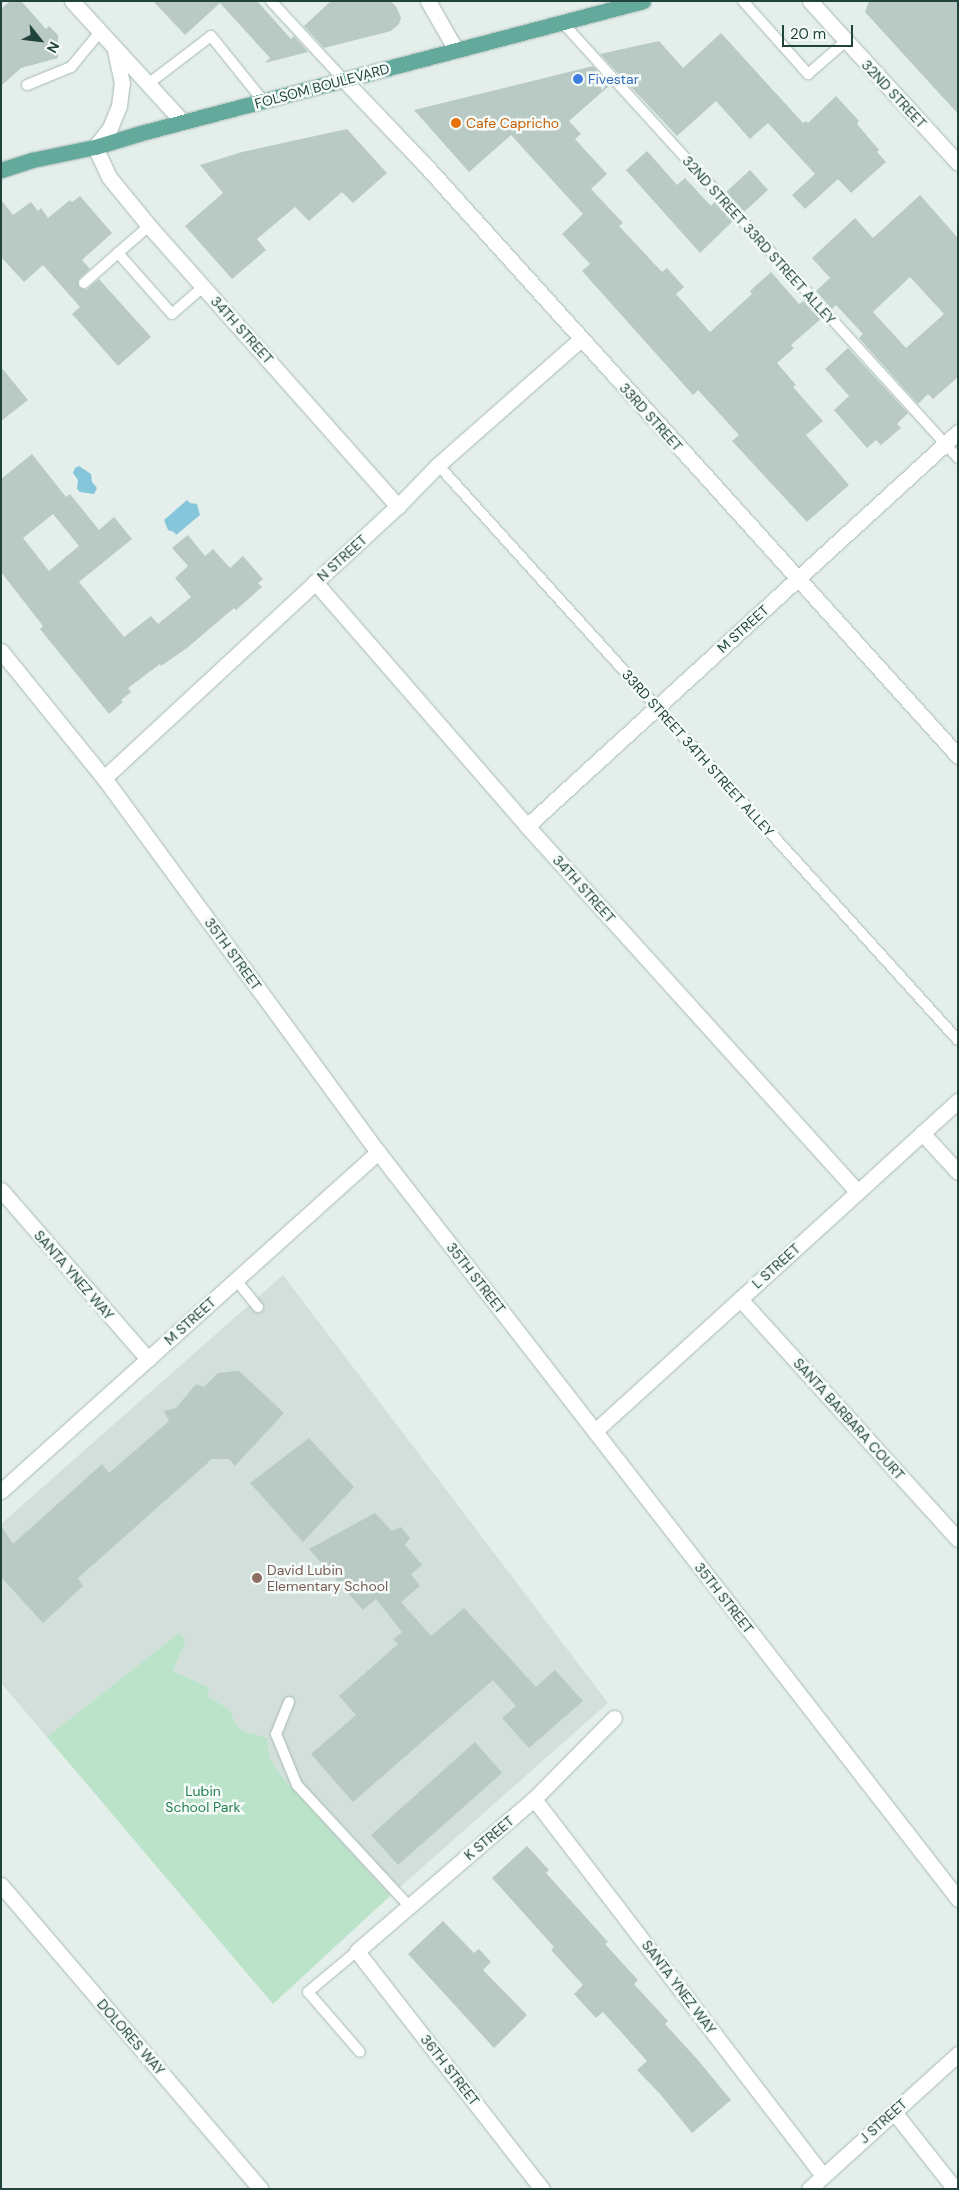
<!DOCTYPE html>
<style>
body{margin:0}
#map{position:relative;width:959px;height:2190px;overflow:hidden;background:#e4efeb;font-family:"DM Sans",sans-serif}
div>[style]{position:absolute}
.built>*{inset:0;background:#d2dfda}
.green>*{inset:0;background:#bbe3c9}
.water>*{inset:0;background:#86c6da}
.building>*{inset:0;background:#b9cac4}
.roads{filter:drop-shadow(0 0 1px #a6b8b3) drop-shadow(0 0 1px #a6b8b3)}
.lane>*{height:10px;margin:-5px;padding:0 5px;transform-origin:5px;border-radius:5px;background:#fff}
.street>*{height:15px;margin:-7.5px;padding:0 7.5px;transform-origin:7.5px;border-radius:7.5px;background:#fff}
.secondary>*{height:15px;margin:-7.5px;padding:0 7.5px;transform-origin:7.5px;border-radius:7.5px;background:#fff}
.primary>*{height:15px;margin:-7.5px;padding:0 7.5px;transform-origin:7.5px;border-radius:7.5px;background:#63aa9d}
.dots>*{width:14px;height:14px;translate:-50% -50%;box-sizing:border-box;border:2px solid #f5fbf8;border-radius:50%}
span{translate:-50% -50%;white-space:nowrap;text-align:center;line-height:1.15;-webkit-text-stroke:5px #f5fbf8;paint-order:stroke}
.shop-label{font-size:14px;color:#366cbe}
.left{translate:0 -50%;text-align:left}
.street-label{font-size:14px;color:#21433d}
.food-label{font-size:14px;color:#c56008}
.education-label{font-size:14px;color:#785e54}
.park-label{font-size:14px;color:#258050}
.frame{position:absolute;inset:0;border:2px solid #21433d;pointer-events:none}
.north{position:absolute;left:15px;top:15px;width:50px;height:50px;-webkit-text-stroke:4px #f5fbf8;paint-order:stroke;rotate:119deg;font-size:14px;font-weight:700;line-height:20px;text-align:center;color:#21433d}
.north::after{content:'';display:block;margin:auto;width:18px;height:22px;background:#21433d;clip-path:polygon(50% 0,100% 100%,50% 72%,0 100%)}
.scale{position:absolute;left:782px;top:25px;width:71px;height:22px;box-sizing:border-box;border:2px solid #21433d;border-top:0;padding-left:6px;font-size:15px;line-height:18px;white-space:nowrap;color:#21433d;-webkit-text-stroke:4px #f5fbf8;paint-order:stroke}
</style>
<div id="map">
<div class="built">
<i style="clip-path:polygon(283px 1275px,608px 1703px,390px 1896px,281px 1776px,270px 1758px,267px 1738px,243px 1731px,237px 1726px,229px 1709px,207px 1696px,210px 1688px,173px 1671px,186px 1640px,179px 1633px,47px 1737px,1px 1683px,1px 1524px)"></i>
</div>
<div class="green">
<i style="clip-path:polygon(179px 1633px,186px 1640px,173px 1671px,210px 1688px,207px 1696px,229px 1709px,237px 1726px,243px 1731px,267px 1738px,270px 1758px,281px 1776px,390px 1896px,273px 2004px,47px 1737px)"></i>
</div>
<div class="water">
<i style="clip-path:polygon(79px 466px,91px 474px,92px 482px,97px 488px,94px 494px,80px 492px,77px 489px,78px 480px,73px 473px,75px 468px)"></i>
<i style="clip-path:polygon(187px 500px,190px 503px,197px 504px,200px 515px,176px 535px,174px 532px,168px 530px,164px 520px)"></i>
</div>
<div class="building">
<i style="clip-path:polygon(10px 1px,21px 1px,46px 29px,49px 26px,58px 35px,58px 58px,21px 68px,1px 86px,1px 9px)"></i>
<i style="clip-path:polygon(153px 1px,257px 1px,291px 39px,294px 36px,308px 52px,265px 63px,270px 58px,220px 3px,185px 35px)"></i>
<i style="clip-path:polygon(331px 1px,391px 1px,397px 8px,401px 18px,399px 24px,391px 31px,324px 48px,304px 26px)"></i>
<i style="clip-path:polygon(869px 1px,958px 1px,958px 114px,865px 12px)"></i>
<i style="clip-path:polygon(721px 33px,803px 123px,806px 121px,808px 123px,836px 96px,859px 121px,857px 124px,879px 150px,877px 152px,886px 162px,851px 193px,838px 179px,805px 209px,792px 195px,815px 174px,768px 123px,750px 139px,716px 101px,677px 136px,600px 54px,659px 41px,683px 68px)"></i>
<i style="clip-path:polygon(593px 66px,610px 85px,569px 121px,581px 134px,575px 139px,607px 174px,591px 189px,623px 223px,619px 226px,662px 272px,667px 268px,684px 287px,676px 294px,710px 332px,752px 294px,750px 291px,771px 272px,799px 304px,805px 300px,822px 318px,791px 345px,794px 348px,777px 363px,796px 385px,793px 387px,823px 421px,806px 435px,849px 485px,807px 522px,732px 441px,739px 435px,698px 390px,693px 395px,582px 271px,590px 264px,562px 234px,583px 214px,511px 135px,469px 172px,414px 110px)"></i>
<i style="clip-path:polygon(347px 129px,387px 173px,353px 203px,342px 192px,309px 221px,295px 207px,257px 239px,266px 250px,232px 279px,185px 226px,223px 193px,200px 165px,242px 152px)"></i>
<i style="clip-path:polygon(647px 151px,677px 185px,685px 178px,711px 206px,715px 201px,733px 221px,700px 253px,626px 170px)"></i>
<i style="clip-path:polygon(750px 170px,768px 190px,744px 212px,726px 192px)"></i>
<i style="clip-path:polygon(evenodd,920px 195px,958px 238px,958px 377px,933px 399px,928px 394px,918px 404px,859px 338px,863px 334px,836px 305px,832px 309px,816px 291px,830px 278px,812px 258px,855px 218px,873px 238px,920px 195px,910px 277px,944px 314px,906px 348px,873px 312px,910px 277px)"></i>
<i style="clip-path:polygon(80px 196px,112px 233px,82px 260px,90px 269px,78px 280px,79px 287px,86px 290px,99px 279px,151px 337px,118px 366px,72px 314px,80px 307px,43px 265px,24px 282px,1px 257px,1px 200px,13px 215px,31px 202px,38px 211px,41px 208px,48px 218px,70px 200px,72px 202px)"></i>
<i style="clip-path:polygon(848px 348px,908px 413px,897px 424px,901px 428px,881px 445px,876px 440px,867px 448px,834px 410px,849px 396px,825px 369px)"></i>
<i style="clip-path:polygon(1px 367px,28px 400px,1px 421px)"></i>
<i style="clip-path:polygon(evenodd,32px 454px,66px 497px,70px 494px,99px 530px,114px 517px,132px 539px,79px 582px,124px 637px,151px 616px,158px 624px,191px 597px,175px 578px,188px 566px,172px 548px,188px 535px,205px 556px,213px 549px,230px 568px,243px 556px,263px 579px,258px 583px,262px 587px,236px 610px,234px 608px,187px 648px,161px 666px,160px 664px,128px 688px,131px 692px,121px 700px,123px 702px,109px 714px,40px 629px,43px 626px,1px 572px,1px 479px,32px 454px,53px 514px,79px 546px,49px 571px,23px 538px,53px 514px)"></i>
<i style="clip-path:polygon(239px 1371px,284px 1413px,235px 1466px,229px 1459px,212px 1459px,78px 1578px,83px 1586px,43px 1623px,1px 1577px,1px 1526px,13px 1544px,102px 1464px,109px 1473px,169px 1421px,164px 1411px,176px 1408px,196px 1384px,204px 1387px,218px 1373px)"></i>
<i style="clip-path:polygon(309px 1438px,354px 1487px,303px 1542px,250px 1483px)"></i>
<i style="clip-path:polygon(375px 1513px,392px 1531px,401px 1527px,410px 1538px,405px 1545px,422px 1565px,411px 1574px,420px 1586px,401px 1602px,431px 1636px,464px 1608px,536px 1687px,555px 1670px,583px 1701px,529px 1748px,502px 1718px,516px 1706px,493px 1680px,353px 1802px,311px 1754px,356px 1715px,339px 1696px,398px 1644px,393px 1639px,402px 1632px,376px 1599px,363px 1610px,309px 1549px)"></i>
<i style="clip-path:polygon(475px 1742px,502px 1773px,398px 1865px,371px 1835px)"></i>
<i style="clip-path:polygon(527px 1846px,549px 1870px,546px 1873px,608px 1942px,605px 1944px,638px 1980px,634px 1984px,668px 2021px,665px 2024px,697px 2059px,731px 2100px,692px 2133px,660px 2094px,637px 2070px,647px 2061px,603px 2012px,596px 2018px,574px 1994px,583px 1985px,551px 1950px,554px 1947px,492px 1878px)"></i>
<i style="clip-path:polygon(443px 1921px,474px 1953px,479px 1949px,491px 1962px,483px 1970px,527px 2015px,494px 2048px,408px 1954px)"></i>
</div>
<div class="roads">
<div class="lane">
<i style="left:271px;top:1px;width:108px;rotate:47.3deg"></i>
<i style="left:743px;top:1px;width:98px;rotate:48.3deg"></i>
<i style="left:808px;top:74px;width:50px;rotate:-41deg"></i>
<i style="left:562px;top:22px;width:589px;rotate:47.75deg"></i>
<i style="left:148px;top:84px;width:79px;rotate:-37.3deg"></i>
<i style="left:211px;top:36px;width:85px;rotate:51.2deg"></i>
<i style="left:27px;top:85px;width:48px;rotate:-22.2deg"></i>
<i style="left:71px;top:67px;width:45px;rotate:-50.4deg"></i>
<i style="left:118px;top:253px;width:41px;rotate:-41.1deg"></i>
<i style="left:84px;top:283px;width:45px;rotate:-41.4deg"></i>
<i style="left:118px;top:253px;width:81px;rotate:48.5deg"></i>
<i style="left:172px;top:314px;width:41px;rotate:-41.1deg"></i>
<i style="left:438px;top:465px;width:775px;rotate:47.88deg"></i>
<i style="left:236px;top:1280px;width:35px;rotate:51deg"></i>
<i style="left:289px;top:1702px;width:35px;rotate:112deg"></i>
<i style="left:276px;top:1734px;width:55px;rotate:67.6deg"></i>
<i style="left:297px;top:1785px;width:165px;rotate:47.2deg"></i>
<i style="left:357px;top:1951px;width:64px;rotate:140.1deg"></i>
<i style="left:308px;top:1992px;width:79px;rotate:49.1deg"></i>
</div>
<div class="street">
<i style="left:428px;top:1px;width:56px;rotate:60.3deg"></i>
<i style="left:810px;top:1px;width:219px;rotate:47.6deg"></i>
<i style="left:344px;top:80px;width:117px;rotate:46.4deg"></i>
<i style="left:425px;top:165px;width:796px;rotate:47.95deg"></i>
<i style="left:95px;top:147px;width:33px;rotate:65deg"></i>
<i style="left:109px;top:177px;width:63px;rotate:50.8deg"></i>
<i style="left:149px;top:226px;width:375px;rotate:48.4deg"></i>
<i style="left:315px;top:582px;width:323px;rotate:49deg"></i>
<i style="left:527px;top:826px;width:493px;rotate:47.9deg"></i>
<i style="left:1px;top:651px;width:164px;rotate:51deg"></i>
<i style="left:104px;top:778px;width:464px;rotate:53.8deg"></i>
<i style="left:378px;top:1152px;width:946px;rotate:52.17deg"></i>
<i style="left:104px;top:778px;width:401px;rotate:-42.8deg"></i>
<i style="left:398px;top:506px;width:57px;rotate:-45.7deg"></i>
<i style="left:438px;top:465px;width:191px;rotate:-41.4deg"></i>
<i style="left:527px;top:826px;width:584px;rotate:-42.43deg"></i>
<i style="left:922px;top:1133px;width:53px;rotate:47.3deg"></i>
<i style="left:1px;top:1190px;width:224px;rotate:49deg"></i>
<i style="left:740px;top:1299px;width:324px;rotate:47.8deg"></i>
<i style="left:595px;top:1431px;width:491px;rotate:-42.3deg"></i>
<i style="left:534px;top:1799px;width:475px;rotate:52.5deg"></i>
<i style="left:1px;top:1885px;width:400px;rotate:49.5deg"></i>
<i style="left:894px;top:2112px;width:98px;rotate:51.6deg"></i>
<i style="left:542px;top:2189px;width:301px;rotate:-127.9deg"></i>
<i style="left:357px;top:1951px;width:233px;rotate:-40.7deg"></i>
<i style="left:534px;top:1799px;width:114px;rotate:-45.4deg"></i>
</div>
<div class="secondary">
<i style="left:72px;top:1px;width:164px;rotate:47.5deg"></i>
<i style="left:95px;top:147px;width:24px;rotate:-52deg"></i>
<i style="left:110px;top:128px;width:24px;rotate:-68deg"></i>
<i style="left:119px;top:106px;width:23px;rotate:-83deg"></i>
<i style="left:122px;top:83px;width:35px;rotate:-102deg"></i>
<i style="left:1px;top:1491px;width:507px;rotate:-41.96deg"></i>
<i style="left:809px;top:2189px;width:201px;rotate:-42.2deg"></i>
</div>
<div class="primary">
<i style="left:1px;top:170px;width:33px;rotate:-18deg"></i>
<i style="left:32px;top:160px;width:64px;rotate:-11.7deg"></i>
<i style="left:95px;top:147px;width:48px;rotate:-16.9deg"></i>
<i style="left:141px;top:133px;width:519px;rotate:-14.73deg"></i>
</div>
</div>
<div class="dots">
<i style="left:578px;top:79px;background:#3f7fe0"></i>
<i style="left:456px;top:123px;background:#e8710a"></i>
<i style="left:257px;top:1578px;background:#8d6e63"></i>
</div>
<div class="shop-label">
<span class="left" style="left:588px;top:79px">Fivestar</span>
</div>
<div class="street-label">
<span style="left:322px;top:86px;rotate:-15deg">FOLSOM BOULEVARD</span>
<span style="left:894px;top:94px;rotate:47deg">32ND STREET</span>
<span style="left:759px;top:240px;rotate:48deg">32ND STREET 33RD STREET ALLEY</span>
<span style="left:242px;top:330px;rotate:48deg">34TH STREET</span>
<span style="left:651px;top:417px;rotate:48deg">33RD STREET</span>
<span style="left:342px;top:558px;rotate:-42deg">N STREET</span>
<span style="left:743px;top:629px;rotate:-42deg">M STREET</span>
<span style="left:698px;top:753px;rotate:48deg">33RD STREET 34TH STREET ALLEY</span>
<span style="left:584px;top:889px;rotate:48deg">34TH STREET</span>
<span style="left:233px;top:954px;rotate:54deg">35TH STREET</span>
<span style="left:776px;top:1266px;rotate:-42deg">L STREET</span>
<span style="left:74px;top:1275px;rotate:49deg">SANTA YNEZ WAY</span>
<span style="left:476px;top:1278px;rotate:52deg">35TH STREET</span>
<span style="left:190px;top:1321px;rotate:-42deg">M STREET</span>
<span style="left:849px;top:1419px;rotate:48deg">SANTA BARBARA COURT</span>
<span style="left:724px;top:1598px;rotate:52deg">35TH STREET</span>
<span style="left:489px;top:1838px;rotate:-40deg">K STREET</span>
<span style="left:679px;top:1987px;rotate:53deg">SANTA YNEZ WAY</span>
<span style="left:131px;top:2037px;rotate:49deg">DOLORES WAY</span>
<span style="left:450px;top:2070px;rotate:52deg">36TH STREET</span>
<span style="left:883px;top:2121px;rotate:-42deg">J STREET</span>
</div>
<div class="food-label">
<span class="left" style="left:466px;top:123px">Cafe Capricho</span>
</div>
<div class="education-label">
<span class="left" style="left:267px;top:1578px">David Lubin<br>Elementary School</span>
</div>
<div class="park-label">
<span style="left:203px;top:1799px">Lubin<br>School Park</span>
</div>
<div class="frame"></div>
<div class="north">N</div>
<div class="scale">20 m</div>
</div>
